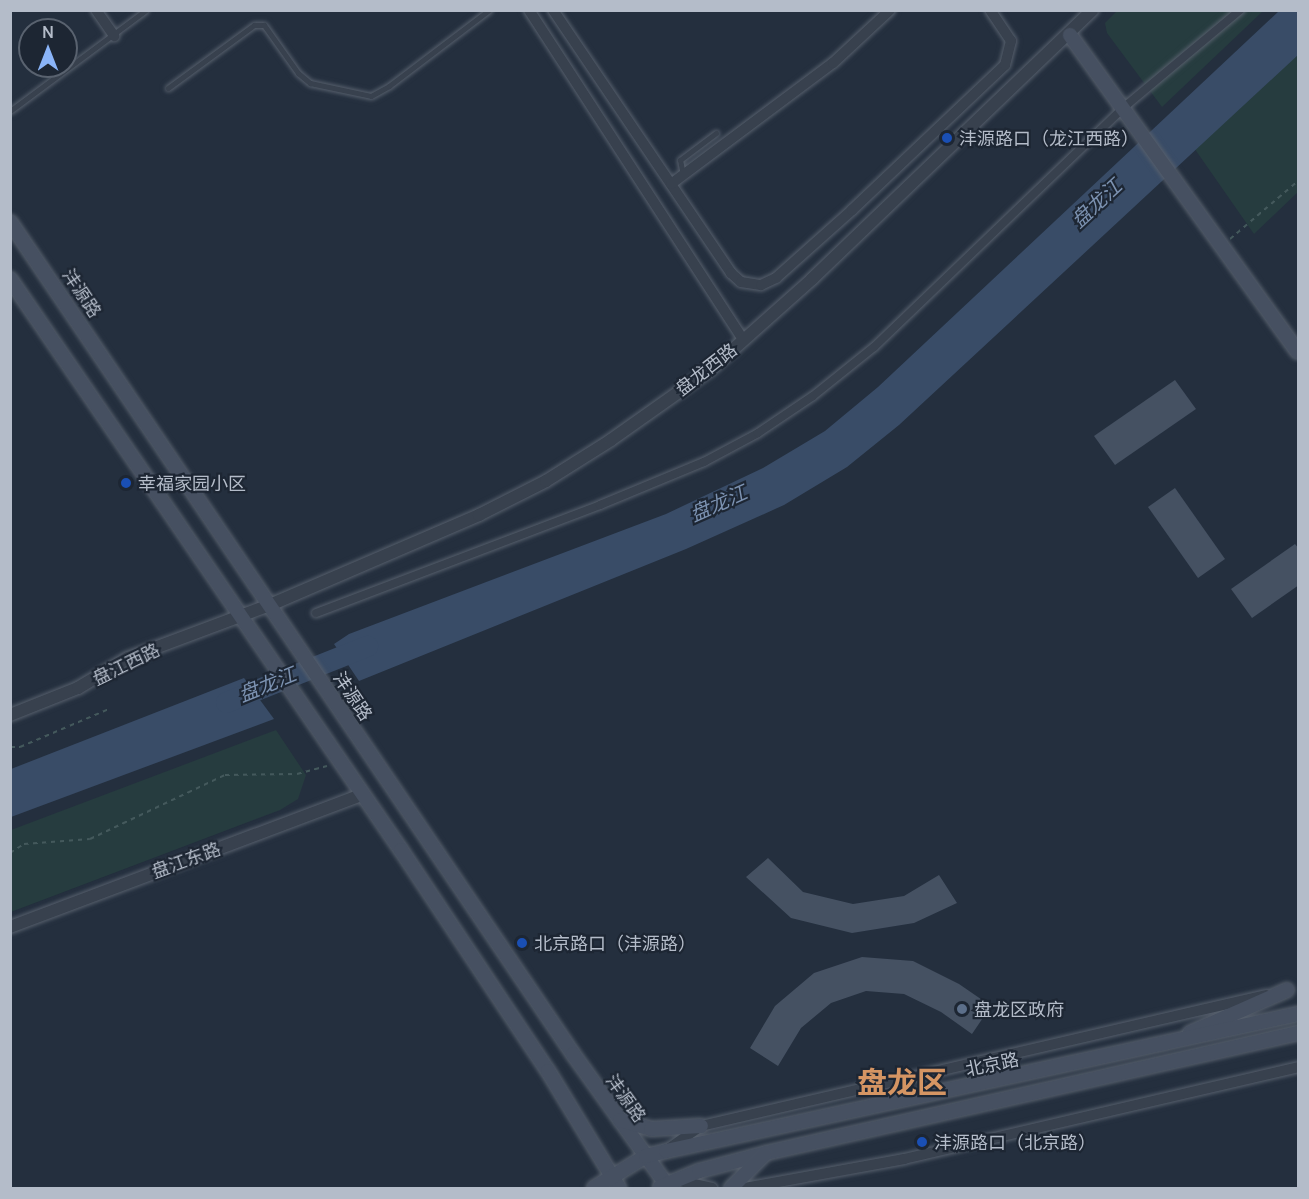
<!DOCTYPE html>
<meta charset="utf-8">
<style>
body{margin:0}
#map{position:relative;width:1309px;height:1199px;overflow:hidden;background:#242f3e;font-family:Manrope,"Noto Sans SC",sans-serif}
div>[style]{position:absolute}
.green>*{inset:0;background:#263c3f}
.water>*{inset:0;background:#394c67}
.river>*{height:21px;margin:-10.5px;padding:0 10.5px;transform-origin:10.5px;border-radius:10.5px;background:#394c67}
.building>*{inset:0;background:#455162}
.path>*{height:2px;margin-top:-1px;transform-origin:0;background:repeating-linear-gradient(90deg,#44595c 0 4.5px,transparent 0 9px)}
.roads{filter:drop-shadow(0 0 2px #565f6c) drop-shadow(0 0 2px #565f6c)}
.service>*{height:5px;margin:-2.5px;padding:0 2.5px;transform-origin:2.5px;border-radius:2.5px;background:#38414e}
.pedestrian>*{height:8px;margin:-4px;padding:0 4px;transform-origin:4px;border-radius:4px;background:#38414e}
.minor>*{height:10px;margin:-5px;padding:0 5px;transform-origin:5px;border-radius:5px;background:#38414e}
.tertiary>*{height:12px;margin:-6px;padding:0 6px;transform-origin:6px;border-radius:6px;background:#38414e}
.secondary>*{height:14px;margin:-7px;padding:0 7px;transform-origin:7px;border-radius:7px;background:#465061}
.dots>*{width:16px;height:16px;translate:-50% -50%;box-sizing:border-box;border:3px solid #1d2633;border-radius:50%}
span{translate:-50% -50%;white-space:nowrap;text-align:center;line-height:1.15;-webkit-text-stroke:4.5px #1d2633;paint-order:stroke}
.poi-label{font-size:18px;color:#b4bcc9}
.left{translate:0 -50%;text-align:left}
.street-label{font-size:18px;color:#b4bcc9}
.water-label{font-size:20px;color:#7c92b1;font-style:italic}
.town-label{font-size:30px;color:#d59563;font-weight:700}
.frame{position:absolute;inset:0;border:12px solid #b4bcc9;pointer-events:none}
.north{position:absolute;left:18px;top:18px;width:60px;height:60px;box-sizing:border-box;background:#1d2633;border:2px solid #59626f;border-radius:50%;rotate:0deg;font-size:16px;font-weight:700;line-height:24px;text-align:center;color:#b4bcc9}
.north::after{content:'';display:block;margin:auto;width:21px;height:27px;background:#8ab4f8;clip-path:polygon(50% 0,100% 100%,50% 72%,0 100%)}
</style>
<div id="map">
<div class="green">
<i style="clip-path:polygon(1117px 11px,1263px 11px,1162px 107px,1107px 33px,1105px 23px)"></i>
<i style="clip-path:polygon(1298px 45px,1298px 192px,1254px 234px,1192px 145px)"></i>
<i style="clip-path:polygon(276px 730px,306px 775px,298px 799px,280px 810px,11px 912px,11px 830px)"></i>
</div>
<div class="water">
<i style="clip-path:polygon(1279px 11px,1298px 11px,1298px 55px,899px 425px,847px 467px,784px 505px,686px 549px,359px 681px,334px 644px,349px 634px,666px 514px,763px 468px,825px 431px,878px 387px)"></i>
<i style="clip-path:polygon(244px 678px,274px 719px,11px 817px,11px 769px)"></i>
</div>
<div class="river">
<i style="left:226px;top:702px;width:152px;rotate:-21.7deg"></i>
</div>
<div class="building">
<i style="clip-path:polygon(1175px 380px,1196px 409px,1115px 465px,1094px 436px)"></i>
<i style="clip-path:polygon(1175px 488px,1225px 559px,1198px 578px,1148px 507px)"></i>
<i style="clip-path:polygon(1295px 544px,1299px 549px,1299px 585px,1252px 618px,1231px 589px)"></i>
<i style="clip-path:polygon(768px 858px,803px 892px,853px 904px,904px 896px,939px 875px,957px 903px,914px 923px,852px 933px,791px 918px,746px 877px)"></i>
<i style="clip-path:polygon(862px 957px,913px 961px,959px 984px,991px 1006px,972px 1034px,941px 1012px,904px 994px,866px 991px,831px 1003px,801px 1028px,778px 1066px,750px 1048px,775px 1006px,814px 973px)"></i>
</div>
<div class="path">
<i style="left:1230px;top:239px;width:89px;rotate:-40.5deg"></i>
<i style="left:10px;top:747px;width:10px"></i>
<i style="left:20px;top:747px;width:97px;rotate:-23.1deg"></i>
<i style="left:10px;top:853px;width:17px;rotate:-33deg"></i>
<i style="left:24px;top:844px;width:66px;rotate:-4.3deg"></i>
<i style="left:90px;top:839px;width:149px;rotate:-25.4deg"></i>
<i style="left:225px;top:775px;width:72px;rotate:-0.8deg"></i>
<i style="left:297px;top:774px;width:31px;rotate:-15deg"></i>
</div>
<div class="roads">
<div class="service">
<i style="left:168px;top:88px;width:107px;rotate:-36.2deg"></i>
<i style="left:254px;top:25px;width:10px"></i>
<i style="left:264px;top:25px;width:59px;rotate:54.7deg"></i>
<i style="left:298px;top:73px;width:16px;rotate:40deg"></i>
<i style="left:310px;top:83px;width:62px;rotate:12deg"></i>
<i style="left:371px;top:96px;width:21px;rotate:-29deg"></i>
<i style="left:389px;top:86px;width:126px;rotate:-37.2deg"></i>
<i style="left:10px;top:111px;width:169px;rotate:-36.6deg"></i>
<i style="left:683px;top:175px;width:15px;rotate:-101deg"></i>
<i style="left:680px;top:160px;width:45px;rotate:-36.9deg"></i>
</div>
<div class="pedestrian">
<i style="left:316px;top:613px;width:304px;rotate:-20.8deg"></i>
<i style="left:600px;top:505px;width:113px;rotate:-22.5deg"></i>
<i style="left:704px;top:462px;width:61px;rotate:-28.2deg"></i>
<i style="left:758px;top:433px;width:66px;rotate:-33.9deg"></i>
<i style="left:813px;top:396px;width:78px;rotate:-38.8deg"></i>
<i style="left:874px;top:347px;width:345px;rotate:-43.8deg"></i>
<i style="left:1123px;top:108px;width:153px;rotate:-39.9deg"></i>
</div>
<div class="minor">
<i style="left:96px;top:10px;width:32px;rotate:55deg"></i>
<i style="left:529px;top:10px;width:393px;rotate:57deg"></i>
<i style="left:553px;top:10px;width:318px;rotate:55.9deg"></i>
<i style="left:731px;top:273px;width:13px;rotate:42deg"></i>
<i style="left:741px;top:282px;width:20px;rotate:9deg"></i>
<i style="left:761px;top:285px;width:17px;rotate:-25deg"></i>
<i style="left:776px;top:278px;width:102px;rotate:-41.8deg"></i>
<i style="left:852px;top:210px;width:211px;rotate:-43.5deg"></i>
<i style="left:1005px;top:65px;width:25px;rotate:-76deg"></i>
<i style="left:1011px;top:41px;width:37px;rotate:-124deg"></i>
<i style="left:671px;top:184px;width:202px;rotate:-36.8deg"></i>
<i style="left:833px;top:63px;width:78px;rotate:-42.9deg"></i>
<i style="left:668px;top:1149px;width:40px;rotate:-34.9deg"></i>
<i style="left:701px;top:1126px;width:580px;rotate:-13.05deg"></i>
<i style="left:675px;top:1180px;width:38px;rotate:12deg"></i>
<i style="left:745px;top:1188px;width:162px;rotate:-10.3deg"></i>
<i style="left:904px;top:1159px;width:405px;rotate:-13.1deg"></i>
</div>
<div class="tertiary">
<i style="left:10px;top:715px;width:73px;rotate:-21.7deg"></i>
<i style="left:78px;top:688px;width:58px;rotate:-31deg"></i>
<i style="left:128px;top:658px;width:152px;rotate:-20.5deg"></i>
<i style="left:270px;top:605px;width:228px;rotate:-23.3deg"></i>
<i style="left:479px;top:515px;width:75px;rotate:-26.9deg"></i>
<i style="left:546px;top:481px;width:77px;rotate:-32.2deg"></i>
<i style="left:611px;top:440px;width:121px;rotate:-35.3deg"></i>
<i style="left:710px;top:370px;width:137px;rotate:-41.7deg"></i>
<i style="left:812px;top:279px;width:389px;rotate:-43.8deg"></i>
<i style="left:10px;top:927px;width:377px;rotate:-20.6deg"></i>
</div>
<div class="secondary">
<i style="left:1070px;top:35px;width:390px;rotate:54.3deg"></i>
<i style="left:10px;top:222px;width:1005px;rotate:55.91deg"></i>
<i style="left:573px;top:1054px;width:165px;rotate:54.4deg"></i>
<i style="left:10px;top:279px;width:692px;rotate:55.6deg"></i>
<i style="left:401px;top:850px;width:265px;rotate:56.4deg"></i>
<i style="left:548px;top:1071px;width:137px;rotate:58.7deg"></i>
<i style="left:1190px;top:1033px;width:106px;rotate:-23.9deg"></i>
<i style="left:620px;top:1120px;width:32px;rotate:16deg"></i>
<i style="left:651px;top:1129px;width:50px;rotate:-3.4deg"></i>
<i style="left:660px;top:1187px;width:42px;rotate:-22.3deg"></i>
<i style="left:699px;top:1171px;width:69px;rotate:-15deg"></i>
<i style="left:766px;top:1153px;width:545px;rotate:-12.71deg"></i>
<i style="left:594px;top:1188px;width:61px;rotate:-31.6deg"></i>
<i style="left:646px;top:1156px;width:21px;rotate:-14deg"></i>
<i style="left:666px;top:1151px;width:647px;rotate:-12.23deg"></i>
<i style="left:731px;top:1188px;width:48px;rotate:-45deg"></i>
</div>
</div>
<div class="dots">
<i style="left:947px;top:138px;background:#1a4fb4"></i>
<i style="left:126px;top:483px;background:#1a4fb4"></i>
<i style="left:522px;top:943px;background:#1a4fb4"></i>
<i style="left:962px;top:1009px;background:#5c6f8a"></i>
<i style="left:922px;top:1142px;background:#1a4fb4"></i>
</div>
<div class="poi-label">
<span class="left" style="left:959px;top:138px">沣源路口（龙江西路）</span>
<span class="left" style="left:138px;top:483px">幸福家园小区</span>
<span class="left" style="left:534px;top:943px">北京路口（沣源路）</span>
<span class="left" style="left:974px;top:1009px">盘龙区政府</span>
<span class="left" style="left:934px;top:1142px">沣源路口（北京路）</span>
</div>
<div class="street-label">
<span style="left:82px;top:293px;rotate:56deg">沣源路</span>
<span style="left:706px;top:369px;rotate:-38deg">盘龙西路</span>
<span style="left:126px;top:664px;rotate:-26deg">盘江西路</span>
<span style="left:353px;top:696px;rotate:56deg">沣源路</span>
<span style="left:186px;top:860px;rotate:-20deg">盘江东路</span>
<span style="left:992px;top:1064px;rotate:-12deg">北京路</span>
<span style="left:626px;top:1098px;rotate:54deg">沣源路</span>
</div>
<div class="water-label">
<span style="left:1096px;top:203px;rotate:-43deg">盘龙江</span>
<span style="left:718px;top:503px;rotate:-24deg">盘龙江</span>
<span style="left:267px;top:684px;rotate:-22deg">盘龙江</span>
</div>
<div class="town-label">
<span style="left:902px;top:1082px">盘龙区</span>
</div>
<div class="frame"></div>
<div class="north">N</div>
</div>
